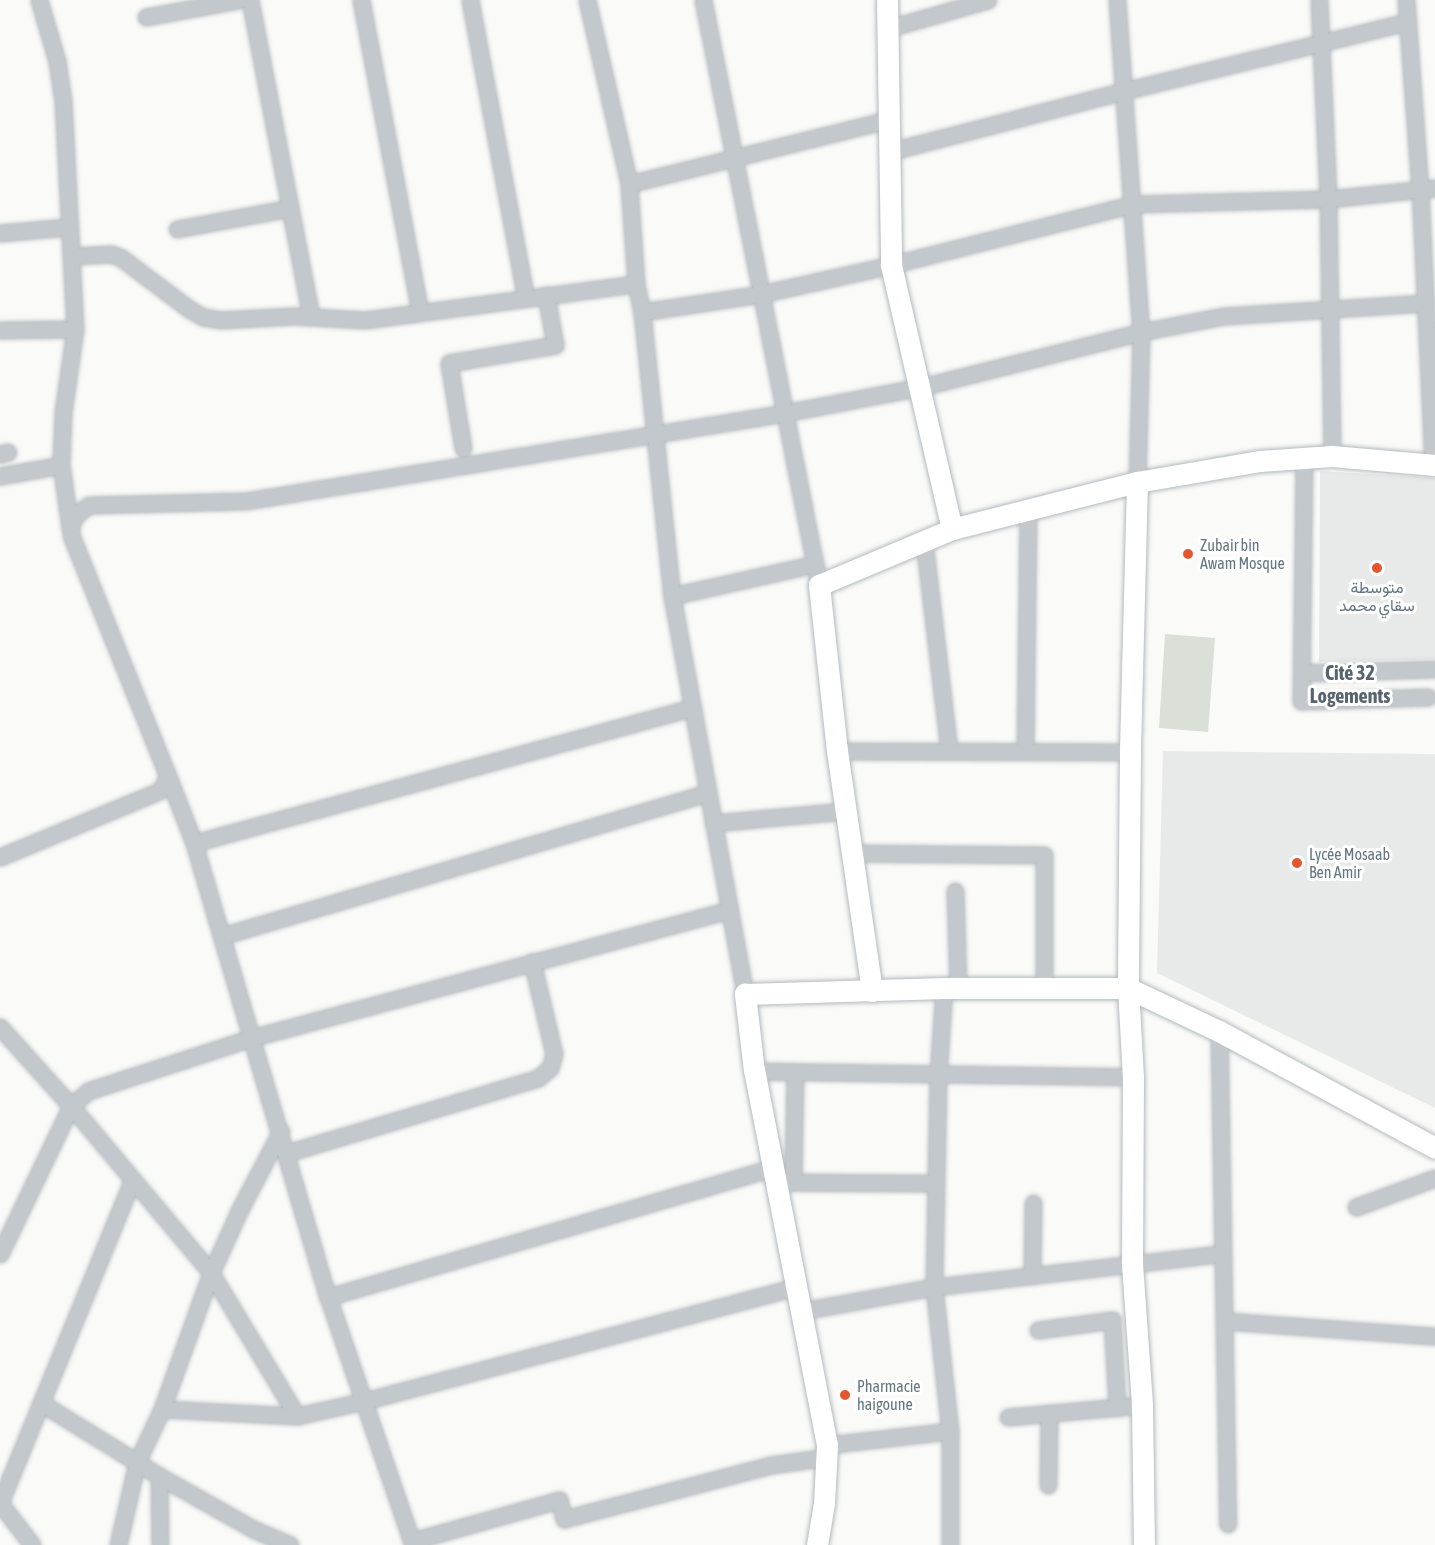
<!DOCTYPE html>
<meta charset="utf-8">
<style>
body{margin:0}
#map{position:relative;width:1435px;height:1545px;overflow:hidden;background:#fafaf8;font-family:"Asap Condensed",Vazirmatn,sans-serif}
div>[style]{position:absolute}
.built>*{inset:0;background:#e8e9e9}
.green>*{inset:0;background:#dadfd7}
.roads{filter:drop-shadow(0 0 2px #b3babf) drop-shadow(0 0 2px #b3babf)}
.street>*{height:15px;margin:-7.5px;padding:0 7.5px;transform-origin:7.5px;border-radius:7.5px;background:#c3c8cc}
.secondary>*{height:21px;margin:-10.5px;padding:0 10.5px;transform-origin:10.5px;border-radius:10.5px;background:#fff}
.dots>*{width:16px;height:16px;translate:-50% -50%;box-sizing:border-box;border:3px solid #fff;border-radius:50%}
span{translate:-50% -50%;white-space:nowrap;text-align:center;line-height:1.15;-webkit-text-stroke:6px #fff;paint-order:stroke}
.poi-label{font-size:16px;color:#657683}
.left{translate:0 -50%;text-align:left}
.quarter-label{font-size:20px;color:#57646e;font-weight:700}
</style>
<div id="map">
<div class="built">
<i style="clip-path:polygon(1320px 471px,1435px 478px,1435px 659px,1319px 662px)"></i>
<i style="clip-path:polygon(1163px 751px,1435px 754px,1435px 1108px,1157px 973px)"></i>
</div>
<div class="green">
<i style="clip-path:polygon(1165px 634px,1215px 638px,1208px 732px,1159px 728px)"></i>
</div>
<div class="roads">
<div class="street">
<i style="left:39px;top:0;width:64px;rotate:73.6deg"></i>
<i style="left:57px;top:61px;width:40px;rotate:81.5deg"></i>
<i style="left:63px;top:101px;width:228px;rotate:87deg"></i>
<i style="left:75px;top:329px;width:84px;rotate:98.2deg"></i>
<i style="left:63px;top:412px;width:53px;rotate:92.2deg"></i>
<i style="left:61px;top:465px;width:63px;rotate:81.7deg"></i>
<i style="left:250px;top:0;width:323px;rotate:79.1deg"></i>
<i style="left:361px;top:0;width:317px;rotate:79.3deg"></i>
<i style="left:470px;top:0;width:303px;rotate:79.4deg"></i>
<i style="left:587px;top:0;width:189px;rotate:77.1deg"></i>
<i style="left:629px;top:184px;width:100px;rotate:86deg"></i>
<i style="left:636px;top:284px;width:29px;rotate:78deg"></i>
<i style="left:642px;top:312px;width:286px;rotate:84deg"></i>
<i style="left:672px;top:596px;width:405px;rotate:79.6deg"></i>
<i style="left:703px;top:0;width:596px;rotate:78.78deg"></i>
<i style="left:1117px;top:0;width:333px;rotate:85.9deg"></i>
<i style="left:1141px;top:332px;width:150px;rotate:91.5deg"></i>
<i style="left:1319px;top:0;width:199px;rotate:87.4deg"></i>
<i style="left:1328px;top:199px;width:257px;rotate:89.1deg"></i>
<i style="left:1406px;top:0;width:190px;rotate:85.8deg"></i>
<i style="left:1420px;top:189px;width:276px;rotate:87.3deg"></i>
<i style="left:146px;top:17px;width:95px;rotate:-10.4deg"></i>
<i style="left:886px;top:29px;width:106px;rotate:-15.9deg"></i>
<i style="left:888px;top:152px;width:244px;rotate:-14.5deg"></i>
<i style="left:1124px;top:91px;width:292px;rotate:-13.7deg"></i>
<i style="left:629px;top:184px;width:266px;rotate:-13.9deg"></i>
<i style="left:177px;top:229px;width:115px;rotate:-10.5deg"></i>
<i style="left:0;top:233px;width:69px;rotate:-5deg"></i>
<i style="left:71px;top:256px;width:40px;rotate:-2.9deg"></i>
<i style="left:111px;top:254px;width:9px;rotate:18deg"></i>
<i style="left:120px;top:257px;width:86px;rotate:37deg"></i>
<i style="left:189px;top:309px;width:16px;rotate:30deg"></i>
<i style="left:203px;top:317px;width:17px;rotate:10deg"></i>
<i style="left:220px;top:320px;width:74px;rotate:-3.1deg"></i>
<i style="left:294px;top:316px;width:71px;rotate:3.2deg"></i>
<i style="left:365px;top:320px;width:273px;rotate:-7.6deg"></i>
<i style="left:642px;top:312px;width:120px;rotate:-8.6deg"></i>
<i style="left:761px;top:294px;width:133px;rotate:-12.6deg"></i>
<i style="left:891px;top:265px;width:250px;rotate:-14.1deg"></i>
<i style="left:1133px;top:204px;width:195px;rotate:-1.5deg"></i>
<i style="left:1328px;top:199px;width:108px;rotate:-5.9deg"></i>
<i style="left:0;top:330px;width:75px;rotate:-0.8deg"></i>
<i style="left:463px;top:448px;width:86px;rotate:-99.4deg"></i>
<i style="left:449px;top:363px;width:108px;rotate:-9.6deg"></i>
<i style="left:555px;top:345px;width:51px;rotate:-100.2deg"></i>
<i style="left:0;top:454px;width:8px;rotate:-14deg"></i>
<i style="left:1304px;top:458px;width:243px;rotate:90.7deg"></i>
<i style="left:1301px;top:701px;width:127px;rotate:-1.8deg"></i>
<i style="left:0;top:476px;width:62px;rotate:-10.2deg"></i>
<i style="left:924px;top:541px;width:211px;rotate:83.2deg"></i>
<i style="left:672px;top:596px;width:147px;rotate:-12.6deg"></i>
<i style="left:1302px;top:673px;width:133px;rotate:-1.7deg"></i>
<i style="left:837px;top:751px;width:293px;rotate:0.2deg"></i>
<i style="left:1025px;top:751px;width:241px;rotate:-89.3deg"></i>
<i style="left:167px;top:774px;width:74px;rotate:68.6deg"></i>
<i style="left:194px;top:843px;width:473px;rotate:73.6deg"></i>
<i style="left:328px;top:1297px;width:262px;rotate:71.1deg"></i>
<i style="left:713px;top:823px;width:133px;rotate:-5.2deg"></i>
<i style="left:194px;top:843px;width:515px;rotate:-15.2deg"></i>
<i style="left:852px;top:853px;width:192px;rotate:0.6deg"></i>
<i style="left:1044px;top:855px;width:133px;rotate:90deg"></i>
<i style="left:0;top:857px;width:172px;rotate:-22.5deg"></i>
<i style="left:159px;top:791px;width:10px;rotate:-53deg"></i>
<i style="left:165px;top:783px;width:9px;rotate:-77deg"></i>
<i style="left:167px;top:774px;width:254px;rotate:-111.9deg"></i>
<i style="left:72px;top:538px;width:11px;rotate:-100deg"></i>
<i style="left:70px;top:527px;width:15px;rotate:-62deg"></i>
<i style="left:77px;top:514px;width:15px;rotate:-37deg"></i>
<i style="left:89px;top:505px;width:157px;rotate:-1.5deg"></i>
<i style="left:246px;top:501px;width:546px;rotate:-9.27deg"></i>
<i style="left:785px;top:413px;width:138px;rotate:-10.8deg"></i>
<i style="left:921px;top:387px;width:227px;rotate:-14deg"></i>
<i style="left:1141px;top:332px;width:85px;rotate:-10.9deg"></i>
<i style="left:1224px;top:316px;width:202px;rotate:-3.7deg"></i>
<i style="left:955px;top:891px;width:97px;rotate:88.2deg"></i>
<i style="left:222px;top:936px;width:506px;rotate:-16.43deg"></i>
<i style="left:944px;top:988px;width:87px;rotate:93.9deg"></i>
<i style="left:938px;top:1075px;width:212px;rotate:91.1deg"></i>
<i style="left:934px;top:1287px;width:145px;rotate:83.7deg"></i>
<i style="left:950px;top:1431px;width:114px;rotate:90deg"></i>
<i style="left:0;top:1027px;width:106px;rotate:48.1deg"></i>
<i style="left:71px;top:1106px;width:218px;rotate:50deg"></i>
<i style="left:211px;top:1273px;width:167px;rotate:59deg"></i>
<i style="left:297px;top:1416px;width:69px;rotate:-12.6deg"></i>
<i style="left:364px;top:1401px;width:446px;rotate:-14.8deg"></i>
<i style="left:1219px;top:1031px;width:493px;rotate:89deg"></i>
<i style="left:754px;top:1071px;width:379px;rotate:0.9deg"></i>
<i style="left:287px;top:1153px;width:262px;rotate:-16.6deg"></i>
<i style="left:538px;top:1078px;width:16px;rotate:-40deg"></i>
<i style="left:550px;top:1068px;width:15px;rotate:-74deg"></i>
<i style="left:554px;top:1054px;width:95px;rotate:-103.4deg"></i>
<i style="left:775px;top:1182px;width:161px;rotate:0.4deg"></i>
<i style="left:793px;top:1182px;width:110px;rotate:-89deg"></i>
<i style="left:1356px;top:1207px;width:84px;rotate:-20.2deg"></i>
<i style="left:0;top:1254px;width:164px;rotate:-64.4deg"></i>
<i style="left:71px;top:1106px;width:23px;rotate:-41deg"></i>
<i style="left:88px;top:1091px;width:171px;rotate:-18deg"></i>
<i style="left:251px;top:1038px;width:495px;rotate:-15deg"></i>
<i style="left:1032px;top:1276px;width:73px;rotate:-89.2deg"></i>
<i style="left:328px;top:1297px;width:463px;rotate:-16.2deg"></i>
<i style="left:802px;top:1311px;width:134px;rotate:-10.3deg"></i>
<i style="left:934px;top:1287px;width:289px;rotate:-6.6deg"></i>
<i style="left:1224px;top:1321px;width:212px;rotate:4.1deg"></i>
<i style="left:1038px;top:1330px;width:75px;rotate:-7.7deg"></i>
<i style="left:1112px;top:1320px;width:88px;rotate:86.7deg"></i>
<i style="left:41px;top:1403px;width:139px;rotate:31.7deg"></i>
<i style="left:159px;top:1476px;width:110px;rotate:29.4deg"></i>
<i style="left:255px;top:1530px;width:38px;rotate:23deg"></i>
<i style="left:162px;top:1409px;width:135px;rotate:3deg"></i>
<i style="left:1008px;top:1417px;width:135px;rotate:-5.1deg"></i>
<i style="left:827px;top:1445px;width:124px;rotate:-6.5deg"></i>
<i style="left:159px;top:1476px;width:69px;rotate:89.2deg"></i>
<i style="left:1048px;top:1485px;width:71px;rotate:-89.2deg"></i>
<i style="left:0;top:1503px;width:348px;rotate:-67.7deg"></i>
<i style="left:0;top:1503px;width:53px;rotate:52.7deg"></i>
<i style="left:412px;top:1541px;width:153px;rotate:-15.6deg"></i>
<i style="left:559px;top:1500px;width:20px;rotate:75deg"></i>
<i style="left:564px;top:1519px;width:214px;rotate:-14.6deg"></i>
<i style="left:771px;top:1465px;width:57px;rotate:-8.1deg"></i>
<i style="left:118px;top:1545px;width:85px;rotate:-77.1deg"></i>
<i style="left:137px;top:1462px;width:59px;rotate:-64.7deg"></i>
<i style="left:162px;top:1409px;width:145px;rotate:-70.2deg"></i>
<i style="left:211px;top:1273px;width:70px;rotate:-65.6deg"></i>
<i style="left:240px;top:1209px;width:88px;rotate:-62.3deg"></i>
</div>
<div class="secondary">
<i style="left:887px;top:0;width:265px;rotate:89.1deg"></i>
<i style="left:891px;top:265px;width:271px;rotate:77deg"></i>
<i style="left:1137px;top:482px;width:270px;rotate:91.5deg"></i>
<i style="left:1130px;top:752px;width:236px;rotate:90.5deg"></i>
<i style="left:1128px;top:988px;width:89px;rotate:86.8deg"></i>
<i style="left:1133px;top:1077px;width:187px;rotate:90.3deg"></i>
<i style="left:1132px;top:1264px;width:141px;rotate:85.9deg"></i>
<i style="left:1142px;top:1405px;width:140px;rotate:89.2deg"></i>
<i style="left:872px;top:991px;width:243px;rotate:-98.3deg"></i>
<i style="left:837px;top:751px;width:167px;rotate:-96.2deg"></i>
<i style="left:819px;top:585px;width:144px;rotate:-22.8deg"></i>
<i style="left:952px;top:529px;width:191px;rotate:-14.3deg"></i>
<i style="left:1137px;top:482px;width:125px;rotate:-9.7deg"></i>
<i style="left:1260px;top:461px;width:72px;rotate:-4deg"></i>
<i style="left:1332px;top:456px;width:103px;rotate:5deg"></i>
<i style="left:817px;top:1545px;width:43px;rotate:-80.5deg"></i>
<i style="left:824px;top:1503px;width:58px;rotate:-87deg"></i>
<i style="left:827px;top:1445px;width:381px;rotate:-101deg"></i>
<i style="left:754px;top:1071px;width:78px;rotate:-96.7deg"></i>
<i style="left:745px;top:994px;width:199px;rotate:-1.7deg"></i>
<i style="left:944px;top:988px;width:184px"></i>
<i style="left:1128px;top:988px;width:101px;rotate:25.3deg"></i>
<i style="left:1219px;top:1031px;width:246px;rotate:28.4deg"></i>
</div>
</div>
<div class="dots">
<i style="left:1188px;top:554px;background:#e4572e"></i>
<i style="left:1377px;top:568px;background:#e4572e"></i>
<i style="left:1297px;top:863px;background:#e4572e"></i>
<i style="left:845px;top:1395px;background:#e4572e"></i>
</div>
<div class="poi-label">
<span class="left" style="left:1200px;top:554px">Zubair bin<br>Awam Mosque</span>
<span style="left:1377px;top:596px">متوسطة<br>سقاي محمد</span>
<span class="left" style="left:1309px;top:863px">Lycée Mosaab<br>Ben Amir</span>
<span class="left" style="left:857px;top:1395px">Pharmacie<br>haigoune</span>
</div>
<div class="quarter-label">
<span style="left:1350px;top:684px">Cité 32<br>Logements</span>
</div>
</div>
